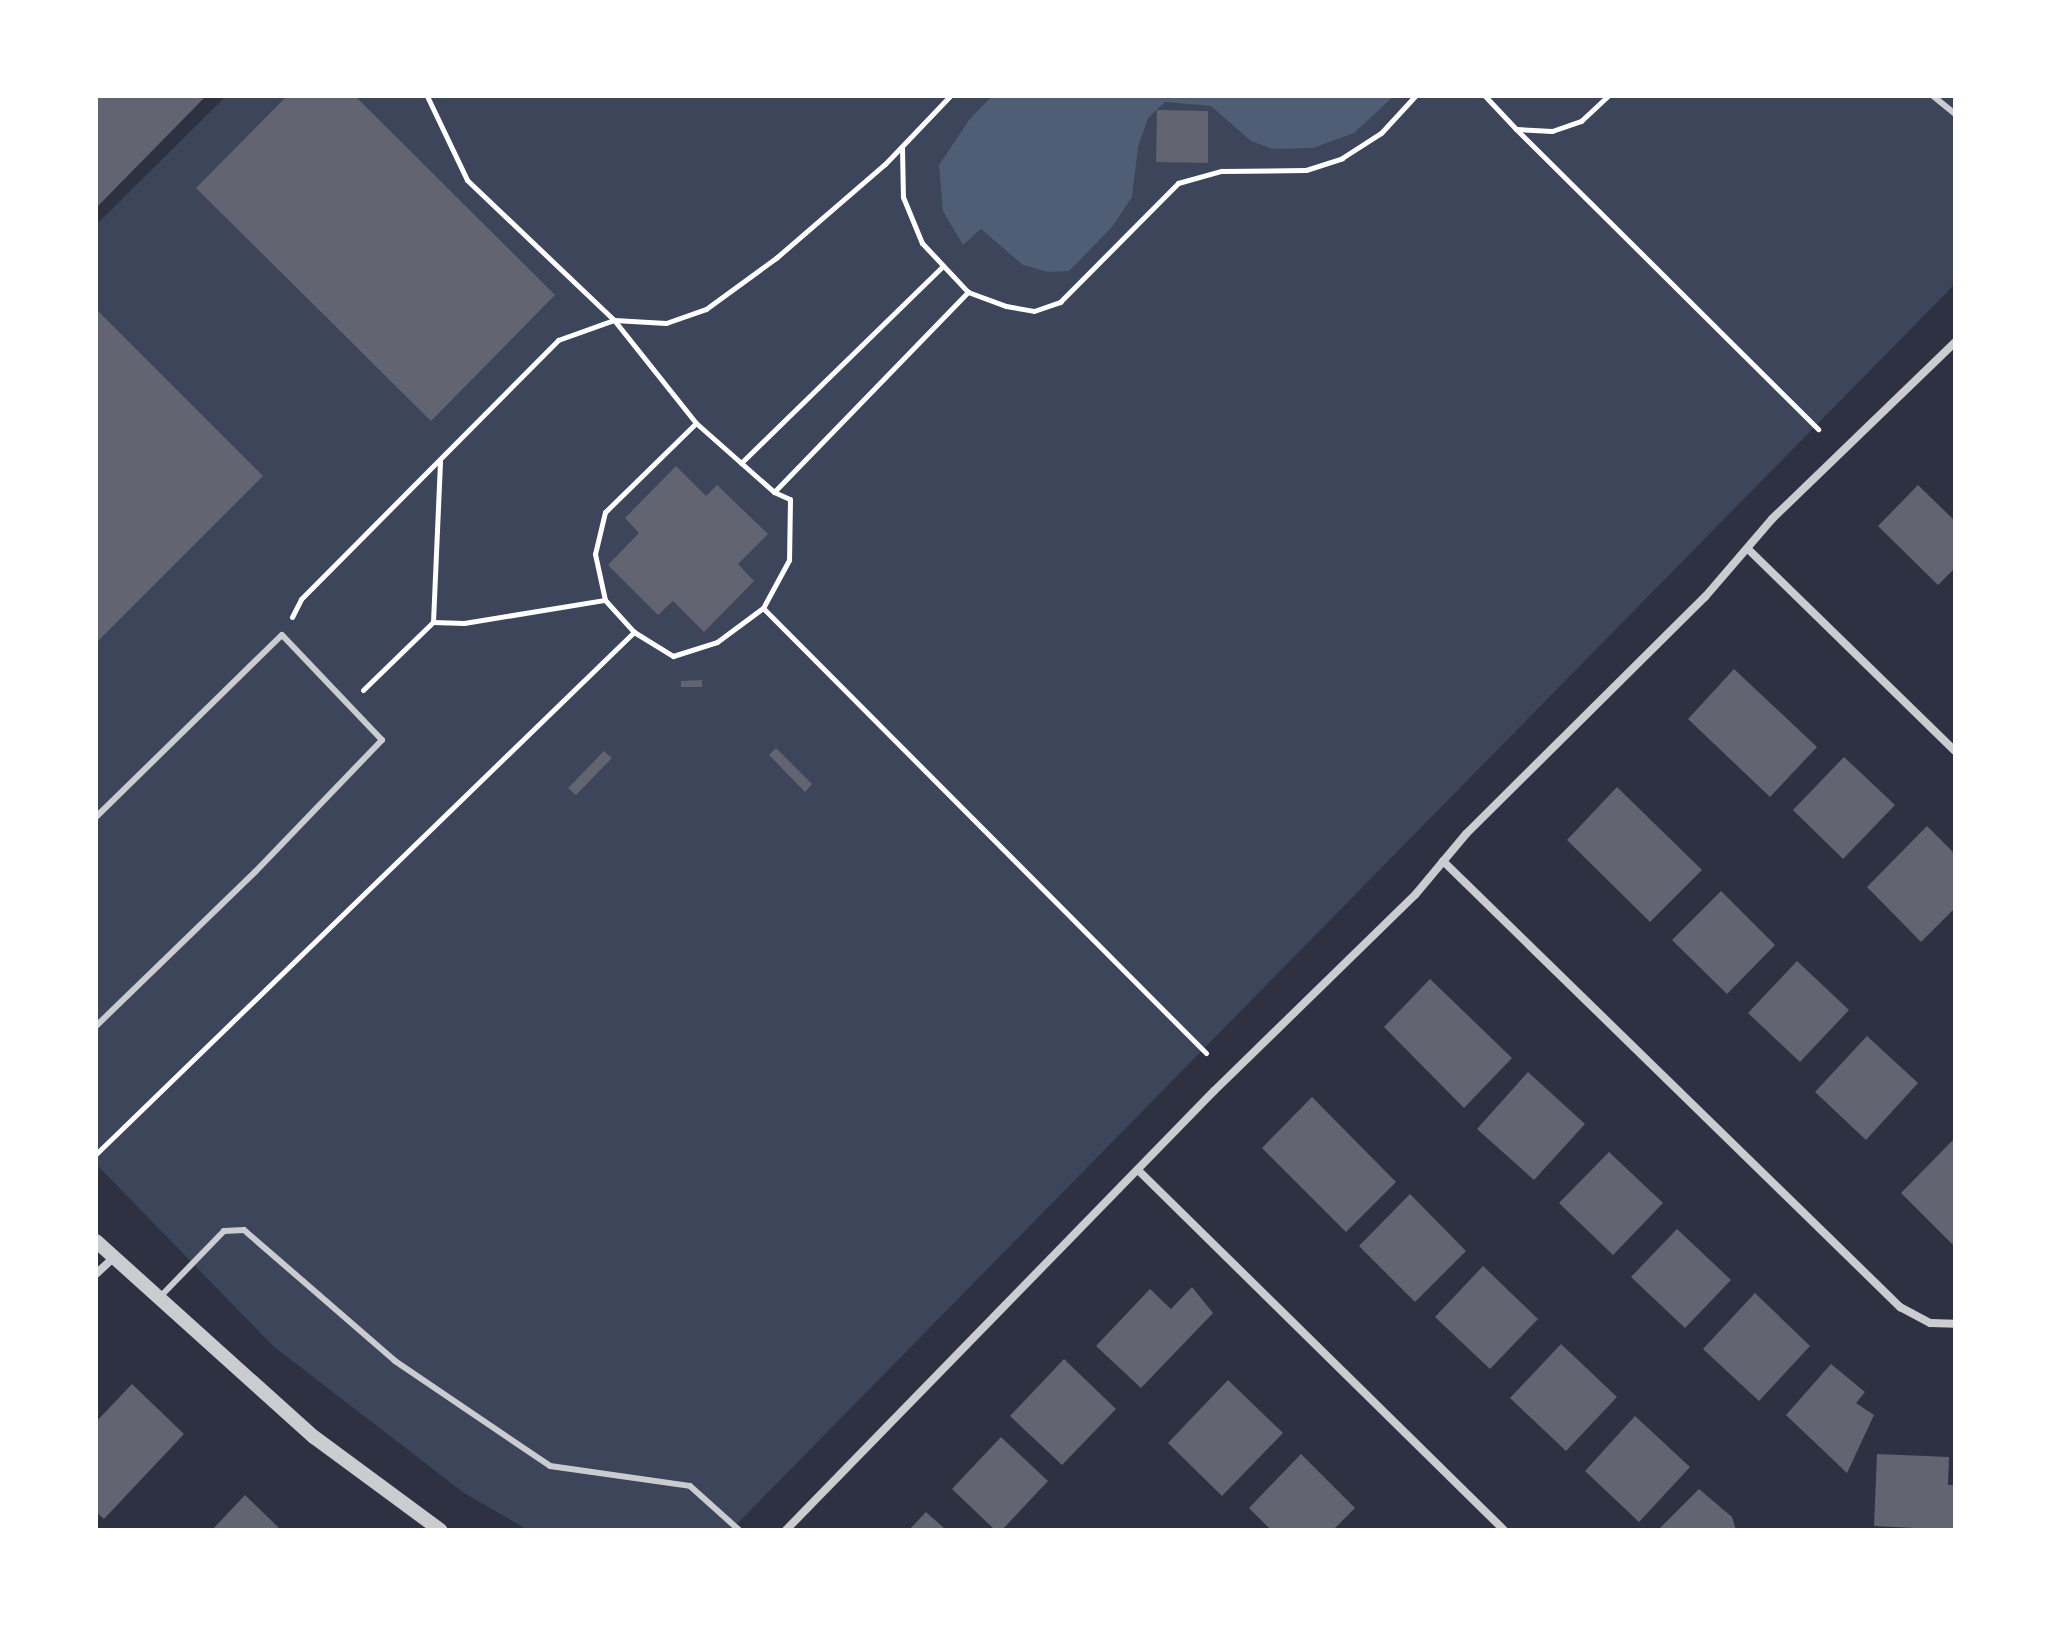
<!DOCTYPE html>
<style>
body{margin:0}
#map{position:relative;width:2051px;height:1626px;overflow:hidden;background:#2d3142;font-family:"Alegreya Sans",sans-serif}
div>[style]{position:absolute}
.green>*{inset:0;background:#3c4559}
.water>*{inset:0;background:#4f5d75}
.building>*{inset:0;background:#626471}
.path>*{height:5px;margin:-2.5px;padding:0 2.5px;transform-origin:2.5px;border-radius:2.5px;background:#fff}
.service>*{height:6px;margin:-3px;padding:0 3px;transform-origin:3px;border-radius:3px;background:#caccd0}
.minor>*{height:8px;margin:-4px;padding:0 4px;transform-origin:4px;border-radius:4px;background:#caccd0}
.tertiary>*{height:14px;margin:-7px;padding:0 7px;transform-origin:7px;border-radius:7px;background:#caccd0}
span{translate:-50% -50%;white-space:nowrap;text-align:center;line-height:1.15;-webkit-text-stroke:6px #fff;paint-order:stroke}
.frame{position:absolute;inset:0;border:98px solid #fff;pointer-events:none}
</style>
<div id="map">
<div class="green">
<i style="clip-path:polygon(226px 96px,1955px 96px,1955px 284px,731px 1530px,528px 1530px,464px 1493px,273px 1346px,96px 1164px,96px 225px)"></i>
</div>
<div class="water">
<i style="clip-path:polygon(992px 96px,1394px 96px,1354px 133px,1313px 148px,1272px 149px,1251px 141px,1211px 106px,1165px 102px,1148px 118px,1138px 147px,1132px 197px,1112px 227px,1069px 271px,1048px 272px,1023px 265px,981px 229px,963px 245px,943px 211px,939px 165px,969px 120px)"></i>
</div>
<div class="building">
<i style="clip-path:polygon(96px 96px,206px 96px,96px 208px)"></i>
<i style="clip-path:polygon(287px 96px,355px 96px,555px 295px,431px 421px,196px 188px)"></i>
<i style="clip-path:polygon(1157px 110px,1208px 111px,1208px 163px,1156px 162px)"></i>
<i style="clip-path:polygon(96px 309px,263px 476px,96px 643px)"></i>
<i style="clip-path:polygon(676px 466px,706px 496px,717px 485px,768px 534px,738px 564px,754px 581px,704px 632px,673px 601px,658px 615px,608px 565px,639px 533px,625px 518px)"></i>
<i style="clip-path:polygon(1918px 485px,1955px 521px,1955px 568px,1938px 585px,1878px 526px)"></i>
<i style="clip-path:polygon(1734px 669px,1817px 747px,1770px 797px,1688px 719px)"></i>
<i style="clip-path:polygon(702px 680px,702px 687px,681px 687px,681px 681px)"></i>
<i style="clip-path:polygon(776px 748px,812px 784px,805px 792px,769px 755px)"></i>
<i style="clip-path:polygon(604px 751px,612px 758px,576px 795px,568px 788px)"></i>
<i style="clip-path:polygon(1844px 757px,1895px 805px,1843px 859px,1793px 810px)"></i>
<i style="clip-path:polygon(1617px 787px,1702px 870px,1650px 922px,1567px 840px)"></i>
<i style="clip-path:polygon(1927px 826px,1955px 854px,1955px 908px,1921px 942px,1867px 887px)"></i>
<i style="clip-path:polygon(1721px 891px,1775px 945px,1727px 994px,1672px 940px)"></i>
<i style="clip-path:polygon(1797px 961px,1849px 1010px,1800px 1062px,1748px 1013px)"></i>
<i style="clip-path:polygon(1430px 979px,1512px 1058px,1464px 1108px,1384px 1027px)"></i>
<i style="clip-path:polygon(1867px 1036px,1918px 1083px,1866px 1140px,1815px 1092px)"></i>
<i style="clip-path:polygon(1528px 1072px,1585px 1124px,1534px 1180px,1477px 1129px)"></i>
<i style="clip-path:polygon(1312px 1097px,1396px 1182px,1346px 1232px,1262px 1148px)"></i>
<i style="clip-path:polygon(1955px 1138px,1955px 1247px,1901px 1193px)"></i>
<i style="clip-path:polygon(1609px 1152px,1663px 1203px,1613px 1255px,1559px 1203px)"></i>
<i style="clip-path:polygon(1410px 1194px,1466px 1251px,1415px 1302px,1359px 1246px)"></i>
<i style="clip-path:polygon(1677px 1229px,1731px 1280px,1685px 1328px,1631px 1277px)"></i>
<i style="clip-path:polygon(1483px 1266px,1538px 1319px,1490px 1369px,1435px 1317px)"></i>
<i style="clip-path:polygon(1192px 1287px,1213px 1313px,1141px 1388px,1096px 1346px,1150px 1289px,1171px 1309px)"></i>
<i style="clip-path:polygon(1755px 1293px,1810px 1346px,1759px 1401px,1703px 1349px)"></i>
<i style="clip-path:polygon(1561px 1344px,1617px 1397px,1566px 1451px,1510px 1398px)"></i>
<i style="clip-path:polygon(1064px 1359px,1116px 1409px,1062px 1465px,1010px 1416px)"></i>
<i style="clip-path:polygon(1831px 1364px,1865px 1392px,1856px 1403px,1874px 1415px,1847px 1473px,1786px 1415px)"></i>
<i style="clip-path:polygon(1228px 1380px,1283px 1433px,1222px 1496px,1168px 1443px)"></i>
<i style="clip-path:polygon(132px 1384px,184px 1434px,104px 1519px,96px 1512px,96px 1422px)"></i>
<i style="clip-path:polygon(1635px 1416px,1690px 1467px,1639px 1522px,1585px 1471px)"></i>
<i style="clip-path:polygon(1001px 1437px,1048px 1481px,1002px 1530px,995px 1530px,952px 1489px)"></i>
<i style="clip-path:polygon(1301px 1454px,1355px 1508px,1333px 1530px,1271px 1530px,1249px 1508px)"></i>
<i style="clip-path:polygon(1877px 1454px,1949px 1457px,1948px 1485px,1955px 1485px,1955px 1530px,1874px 1526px)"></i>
<i style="clip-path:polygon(1699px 1489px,1732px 1517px,1736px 1530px,1658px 1530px)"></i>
<i style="clip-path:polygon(245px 1495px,281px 1530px,212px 1530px)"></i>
<i style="clip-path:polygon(926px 1512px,946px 1530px,909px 1530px)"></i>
</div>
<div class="path">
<i style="left:427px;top:96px;width:93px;rotate:64.5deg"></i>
<i style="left:467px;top:180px;width:203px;rotate:43.6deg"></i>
<i style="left:614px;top:320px;width:132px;rotate:51.5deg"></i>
<i style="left:696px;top:423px;width:104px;rotate:41.5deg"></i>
<i style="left:774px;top:492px;width:17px;rotate:24deg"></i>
<i style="left:790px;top:499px;width:61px;rotate:90.9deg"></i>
<i style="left:789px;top:560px;width:55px;rotate:118.4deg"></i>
<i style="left:763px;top:608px;width:628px;rotate:45.13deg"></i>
<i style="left:1485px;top:96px;width:45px;rotate:46.8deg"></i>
<i style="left:1516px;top:129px;width:36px;rotate:3deg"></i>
<i style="left:1552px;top:131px;width:31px;rotate:-19deg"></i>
<i style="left:1581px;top:121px;width:37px;rotate:-43deg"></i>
<i style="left:1516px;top:129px;width:426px;rotate:44.8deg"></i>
<i style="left:902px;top:147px;width:50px;rotate:88.9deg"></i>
<i style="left:903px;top:197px;width:50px;rotate:67.6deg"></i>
<i style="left:922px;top:243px;width:67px;rotate:46.8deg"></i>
<i style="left:968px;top:292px;width:40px;rotate:20.2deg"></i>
<i style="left:1006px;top:306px;width:28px;rotate:10deg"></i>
<i style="left:1034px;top:311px;width:28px;rotate:-19deg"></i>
<i style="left:1060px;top:302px;width:168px;rotate:-45.2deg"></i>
<i style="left:1178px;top:183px;width:45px;rotate:-15.6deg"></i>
<i style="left:1221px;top:171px;width:85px;rotate:-0.7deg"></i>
<i style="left:1306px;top:170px;width:38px;rotate:-18deg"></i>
<i style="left:1342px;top:158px;width:46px;rotate:-32.7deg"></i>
<i style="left:1381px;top:133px;width:50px;rotate:-47.4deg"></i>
<i style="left:696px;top:423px;width:127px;rotate:135.6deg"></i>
<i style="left:605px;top:512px;width:43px;rotate:103.4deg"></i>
<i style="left:595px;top:554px;width:47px;rotate:77.7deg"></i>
<i style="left:605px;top:600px;width:43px;rotate:47.8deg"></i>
<i style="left:634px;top:632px;width:46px;rotate:31.6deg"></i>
<i style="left:673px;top:656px;width:46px;rotate:-17.7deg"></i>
<i style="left:717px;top:642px;width:57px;rotate:-36.5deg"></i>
<i style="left:741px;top:463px;width:281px;rotate:-44.3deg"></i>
<i style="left:774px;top:492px;width:279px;rotate:-45.9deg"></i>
<i style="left:292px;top:617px;width:20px;rotate:-63deg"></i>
<i style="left:301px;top:599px;width:365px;rotate:-45.2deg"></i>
<i style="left:558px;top:340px;width:59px;rotate:-19.7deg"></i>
<i style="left:614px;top:320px;width:52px;rotate:3.3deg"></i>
<i style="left:666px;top:323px;width:42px;rotate:-19.3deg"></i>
<i style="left:706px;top:309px;width:87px;rotate:-36.1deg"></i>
<i style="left:776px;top:258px;width:144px;rotate:-40.8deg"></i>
<i style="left:885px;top:164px;width:94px;rotate:-46.3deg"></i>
<i style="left:433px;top:622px;width:161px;rotate:-87.5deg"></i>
<i style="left:363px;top:690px;width:98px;rotate:-44.2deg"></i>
<i style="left:433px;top:622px;width:31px;rotate:2deg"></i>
<i style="left:464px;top:623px;width:143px;rotate:-9.3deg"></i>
<i style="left:96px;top:1154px;width:750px;rotate:-44.14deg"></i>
</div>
<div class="service">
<i style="left:1933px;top:96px;width:28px;rotate:39deg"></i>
<i style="left:96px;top:817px;width:260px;rotate:-44.4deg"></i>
<i style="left:282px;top:635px;width:145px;rotate:46.4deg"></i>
<i style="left:382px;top:740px;width:183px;rotate:133.9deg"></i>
<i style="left:255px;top:872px;width:221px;rotate:135.9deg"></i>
<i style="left:159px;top:1298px;width:93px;rotate:-45.9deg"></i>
<i style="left:224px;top:1231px;width:20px;rotate:-3deg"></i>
<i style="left:244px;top:1230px;width:200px;rotate:40.9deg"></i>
<i style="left:395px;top:1361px;width:187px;rotate:34.1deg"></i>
<i style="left:550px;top:1466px;width:141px;rotate:8.1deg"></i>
<i style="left:690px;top:1486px;width:66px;rotate:41.9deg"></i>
</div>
<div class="minor">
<i style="left:1748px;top:549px;width:289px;rotate:44.3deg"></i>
<i style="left:1443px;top:861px;width:639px;rotate:44.3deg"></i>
<i style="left:1900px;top:1307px;width:34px;rotate:28deg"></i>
<i style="left:1930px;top:1323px;width:25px;rotate:2deg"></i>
<i style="left:1138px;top:1170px;width:513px;rotate:44.53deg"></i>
<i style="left:96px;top:1274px;width:23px;rotate:-43deg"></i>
<i style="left:786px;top:1530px;width:613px;rotate:-45.73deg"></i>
<i style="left:1214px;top:1091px;width:281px;rotate:-44.3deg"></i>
<i style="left:1415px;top:895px;width:80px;rotate:-50.1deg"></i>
<i style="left:1466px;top:834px;width:337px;rotate:-44.8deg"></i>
<i style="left:1705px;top:597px;width:103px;rotate:-49.3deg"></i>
<i style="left:1772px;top:519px;width:255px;rotate:-44deg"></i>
</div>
<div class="tertiary">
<i style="left:96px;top:1241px;width:293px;rotate:42deg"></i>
<i style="left:314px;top:1437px;width:157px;rotate:36.4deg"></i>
</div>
<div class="frame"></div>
</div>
